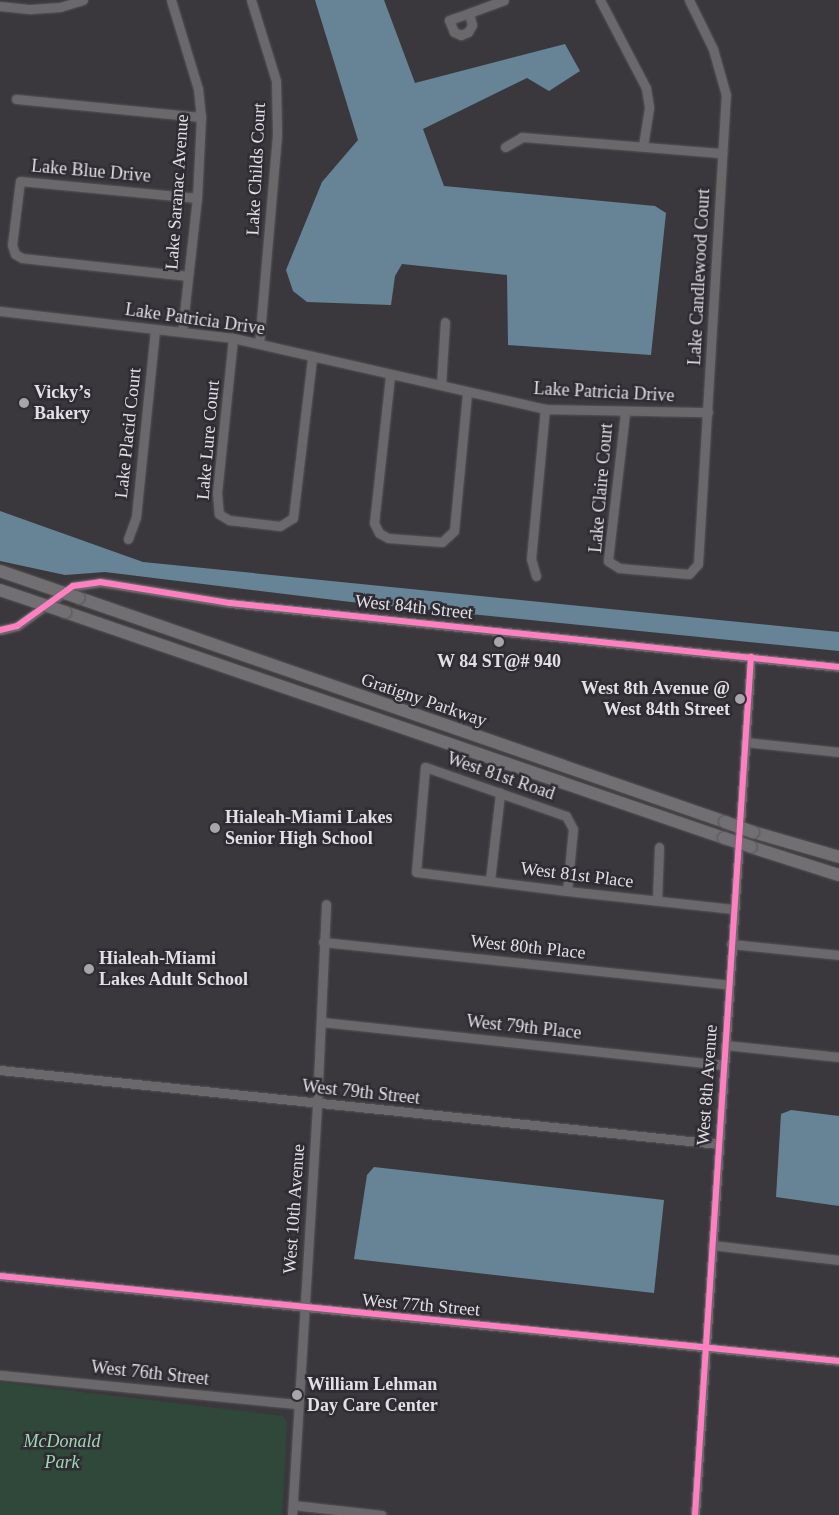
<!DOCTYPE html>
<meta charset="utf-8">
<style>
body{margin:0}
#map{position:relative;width:839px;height:1515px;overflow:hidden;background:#3a383c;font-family:"Times New Roman",serif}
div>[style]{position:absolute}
.green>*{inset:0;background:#2f4839}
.water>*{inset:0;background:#678496}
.roads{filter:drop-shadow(0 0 1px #555456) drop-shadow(0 0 1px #555456)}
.minor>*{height:9px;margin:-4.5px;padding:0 4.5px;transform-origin:4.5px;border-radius:4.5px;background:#6a686a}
.highway>*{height:12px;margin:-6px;padding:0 6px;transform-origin:6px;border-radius:6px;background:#726f72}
.bridges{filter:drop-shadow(0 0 1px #555456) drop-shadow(0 0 1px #555456)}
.highway-bridge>*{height:12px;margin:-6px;padding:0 6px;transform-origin:6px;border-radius:6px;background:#726f72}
.cycleway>*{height:6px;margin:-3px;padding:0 3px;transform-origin:3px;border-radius:3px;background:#ff80c0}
.dots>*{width:14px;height:14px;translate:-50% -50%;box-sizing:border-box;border:2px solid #2f2c34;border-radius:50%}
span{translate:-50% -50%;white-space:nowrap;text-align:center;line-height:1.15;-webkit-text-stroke:5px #2f2c34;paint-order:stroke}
.street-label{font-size:18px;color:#e2e0e6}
.poi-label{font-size:18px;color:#e2e0e6;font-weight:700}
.left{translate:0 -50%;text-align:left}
.right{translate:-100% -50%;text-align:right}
.park-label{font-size:18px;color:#9fd8b3;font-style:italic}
</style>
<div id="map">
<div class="green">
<i style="clip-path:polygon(0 1382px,283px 1416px,287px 1422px,282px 1515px,0 1515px)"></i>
</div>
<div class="water">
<i style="clip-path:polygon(315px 0,384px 0,415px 83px,565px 44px,580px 71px,549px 91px,527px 78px,423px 129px,444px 186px,655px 206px,666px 213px,651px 355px,508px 345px,507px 275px,402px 264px,395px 276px,391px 305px,307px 302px,293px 291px,286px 270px,322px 182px,358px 140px)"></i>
<i style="clip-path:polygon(0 511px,143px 562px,839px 632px,839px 651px,351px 602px,105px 572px,65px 575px,0 561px)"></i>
<i style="clip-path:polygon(791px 1110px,839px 1116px,839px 1206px,776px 1197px,781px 1114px)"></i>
<i style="clip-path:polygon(374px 1167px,664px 1200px,654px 1293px,354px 1259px,367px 1175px)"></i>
</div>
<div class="roads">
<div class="minor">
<i style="left:171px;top:0;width:93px;rotate:73.1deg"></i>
<i style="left:198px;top:89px;width:28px;rotate:84deg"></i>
<i style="left:201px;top:117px;width:81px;rotate:92.8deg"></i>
<i style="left:197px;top:198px;width:134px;rotate:96.4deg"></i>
<i style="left:251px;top:0;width:85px;rotate:72.8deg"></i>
<i style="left:276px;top:81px;width:54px;rotate:88.9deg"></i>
<i style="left:277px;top:135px;width:209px;rotate:94.9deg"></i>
<i style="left:600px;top:0;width:99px;rotate:62.4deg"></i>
<i style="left:646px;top:88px;width:20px;rotate:81deg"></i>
<i style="left:649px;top:108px;width:39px;rotate:99deg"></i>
<i style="left:0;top:6px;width:31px;rotate:6deg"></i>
<i style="left:31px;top:9px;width:29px;rotate:-4deg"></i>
<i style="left:60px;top:7px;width:24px;rotate:-17deg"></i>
<i style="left:469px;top:13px;width:12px;rotate:76deg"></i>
<i style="left:472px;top:25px;width:8px;rotate:120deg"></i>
<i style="left:468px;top:32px;width:8px;rotate:157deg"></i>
<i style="left:461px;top:35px;width:8px;rotate:-157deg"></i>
<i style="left:454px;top:32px;width:13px;rotate:-113deg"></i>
<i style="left:449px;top:20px;width:21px;rotate:-19deg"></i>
<i style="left:469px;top:13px;width:37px;rotate:-20deg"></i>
<i style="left:16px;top:99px;width:186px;rotate:5.6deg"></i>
<i style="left:505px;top:147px;width:20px;rotate:-30deg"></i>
<i style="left:522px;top:137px;width:200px;rotate:4.6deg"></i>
<i style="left:188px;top:276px;width:167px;rotate:-173.8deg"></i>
<i style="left:22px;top:258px;width:8px;rotate:-150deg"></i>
<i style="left:15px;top:254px;width:9px;rotate:-108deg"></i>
<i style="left:12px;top:245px;width:64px;rotate:-82.9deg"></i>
<i style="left:20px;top:181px;width:178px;rotate:5.5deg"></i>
<i style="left:0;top:311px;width:235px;rotate:6.6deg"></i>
<i style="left:233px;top:338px;width:320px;rotate:12.8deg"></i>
<i style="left:545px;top:409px;width:163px;rotate:1.1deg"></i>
<i style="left:233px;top:338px;width:156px;rotate:95.9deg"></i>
<i style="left:217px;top:493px;width:21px;rotate:85deg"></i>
<i style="left:219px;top:514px;width:12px;rotate:31deg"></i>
<i style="left:229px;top:520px;width:51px;rotate:6.7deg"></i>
<i style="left:280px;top:526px;width:15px;rotate:-32deg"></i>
<i style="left:293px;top:518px;width:161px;rotate:-83.2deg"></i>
<i style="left:390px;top:376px;width:148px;rotate:96.2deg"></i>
<i style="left:374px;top:523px;width:11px;rotate:63deg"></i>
<i style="left:379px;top:533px;width:10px;rotate:29deg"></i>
<i style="left:388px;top:538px;width:54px;rotate:4.2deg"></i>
<i style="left:442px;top:542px;width:16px;rotate:-43deg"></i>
<i style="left:454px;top:531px;width:138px;rotate:-84.6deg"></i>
<i style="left:441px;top:385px;width:63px;rotate:-86.4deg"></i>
<i style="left:625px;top:413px;width:149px;rotate:96.6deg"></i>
<i style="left:608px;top:561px;width:13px;rotate:32deg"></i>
<i style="left:619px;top:568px;width:70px;rotate:4.9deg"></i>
<i style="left:689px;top:574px;width:13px;rotate:-48deg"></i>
<i style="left:698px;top:564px;width:470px;rotate:-86.6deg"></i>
<i style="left:726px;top:95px;width:48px;rotate:-105.8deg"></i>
<i style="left:713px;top:49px;width:55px;rotate:-116.1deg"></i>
<i style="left:128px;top:539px;width:23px;rotate:-70deg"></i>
<i style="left:136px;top:517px;width:189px;rotate:-84.2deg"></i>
<i style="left:536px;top:576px;width:18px;rotate:-106deg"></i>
<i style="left:531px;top:559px;width:151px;rotate:-84.7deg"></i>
<i style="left:0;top:630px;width:17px;rotate:-13deg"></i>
<i style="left:17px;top:626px;width:69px;rotate:-35.5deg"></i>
<i style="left:73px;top:586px;width:27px;rotate:-8deg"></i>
<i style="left:100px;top:582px;width:132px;rotate:9.2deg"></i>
<i style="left:230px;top:603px;width:612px;rotate:6deg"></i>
<i style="left:745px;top:742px;width:95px;rotate:6.1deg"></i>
<i style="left:490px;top:880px;width:88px;rotate:-83.4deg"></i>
<i style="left:567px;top:891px;width:62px;rotate:-84.5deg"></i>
<i style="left:573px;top:829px;width:15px;rotate:-118deg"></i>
<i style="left:566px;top:816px;width:149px;rotate:-160.8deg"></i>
<i style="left:425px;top:767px;width:105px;rotate:94.9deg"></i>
<i style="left:416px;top:872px;width:152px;rotate:7.2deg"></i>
<i style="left:567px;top:891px;width:167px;rotate:6.2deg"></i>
<i style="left:657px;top:900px;width:53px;rotate:-87.8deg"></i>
<i style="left:323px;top:942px;width:408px;rotate:6deg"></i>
<i style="left:731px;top:944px;width:109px;rotate:5.8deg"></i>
<i style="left:322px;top:1022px;width:404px;rotate:6.1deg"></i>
<i style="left:725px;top:1045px;width:115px;rotate:6deg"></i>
<i style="left:0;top:1070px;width:722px;rotate:5.88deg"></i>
<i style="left:712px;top:1245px;width:128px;rotate:6.7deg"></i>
<i style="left:0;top:1276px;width:843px;rotate:5.78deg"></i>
<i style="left:0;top:1375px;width:298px;rotate:5.6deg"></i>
<i style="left:293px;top:1505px;width:89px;rotate:6.5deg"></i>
<i style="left:292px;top:1515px;width:412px;rotate:-86.5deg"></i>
<i style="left:317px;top:1104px;width:200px;rotate:-87.4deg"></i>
<i style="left:695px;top:1515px;width:860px;rotate:-86.27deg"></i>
</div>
<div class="highway">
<i style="left:79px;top:598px;width:684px;rotate:19.12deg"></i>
<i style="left:65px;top:612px;width:697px;rotate:18.93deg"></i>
<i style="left:753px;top:832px;width:90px;rotate:16.2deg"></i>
<i style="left:751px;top:847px;width:92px;rotate:17.7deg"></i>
</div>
</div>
<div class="bridges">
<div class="highway-bridge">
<i style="left:0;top:571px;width:83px;rotate:18.9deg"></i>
<i style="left:0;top:590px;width:69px;rotate:18.7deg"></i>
<i style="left:725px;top:822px;width:30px;rotate:20deg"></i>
<i style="left:724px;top:838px;width:28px;rotate:18deg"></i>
</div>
</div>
<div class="cycleway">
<i style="left:0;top:630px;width:17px;rotate:-13deg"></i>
<i style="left:17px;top:626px;width:69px;rotate:-35.5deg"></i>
<i style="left:73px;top:586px;width:27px;rotate:-8deg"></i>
<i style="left:100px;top:582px;width:132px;rotate:9.2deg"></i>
<i style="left:230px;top:603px;width:612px;rotate:6deg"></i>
<i style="left:0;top:1276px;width:843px;rotate:5.78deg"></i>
<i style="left:695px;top:1515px;width:860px;rotate:-86.27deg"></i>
</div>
<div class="dots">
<i style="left:24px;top:403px;background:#a7a5aa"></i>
<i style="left:499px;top:642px;background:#a7a5aa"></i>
<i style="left:740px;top:699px;background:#a7a5aa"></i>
<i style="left:215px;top:828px;background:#a7a5aa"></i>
<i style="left:89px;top:969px;background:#a7a5aa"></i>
<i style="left:297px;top:1395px;background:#a7a5aa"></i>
</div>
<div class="street-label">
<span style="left:256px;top:169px;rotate:-87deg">Lake Childs Court</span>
<span style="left:91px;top:171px;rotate:5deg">Lake Blue Drive</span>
<span style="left:177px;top:192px;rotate:-86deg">Lake Saranac Avenue</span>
<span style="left:699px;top:277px;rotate:-87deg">Lake Candlewood Court</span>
<span style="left:195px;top:319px;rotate:8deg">Lake Patricia Drive</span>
<span style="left:604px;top:392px;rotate:3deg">Lake Patricia Drive</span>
<span style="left:128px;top:433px;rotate:-84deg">Lake Placid Court</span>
<span style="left:208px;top:440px;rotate:-85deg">Lake Lure Court</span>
<span style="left:601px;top:488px;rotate:-85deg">Lake Claire Court</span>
<span style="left:414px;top:607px;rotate:6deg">West 84th Street</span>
<span style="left:424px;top:700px;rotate:19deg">Gratigny Parkway</span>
<span style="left:501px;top:776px;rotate:19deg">West 81st Road</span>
<span style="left:577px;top:875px;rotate:7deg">West 81st Place</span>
<span style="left:528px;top:947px;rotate:6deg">West 80th Place</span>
<span style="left:524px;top:1027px;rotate:6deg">West 79th Place</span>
<span style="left:707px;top:1085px;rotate:-86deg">West 8th Avenue</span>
<span style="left:361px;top:1092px;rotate:6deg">West 79th Street</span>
<span style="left:294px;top:1209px;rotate:-86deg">West 10th Avenue</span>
<span style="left:421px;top:1305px;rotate:5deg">West 77th Street</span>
<span style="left:150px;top:1373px;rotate:6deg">West 76th Street</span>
</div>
<div class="poi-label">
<span class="left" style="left:34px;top:403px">Vicky’s<br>Bakery</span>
<span style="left:499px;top:661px">W 84 ST@# 940</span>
<span class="right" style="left:730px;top:699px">West 8th Avenue @<br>West 84th Street</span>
<span class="left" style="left:225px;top:828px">Hialeah-Miami Lakes<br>Senior High School</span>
<span class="left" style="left:99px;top:969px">Hialeah-Miami<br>Lakes Adult School</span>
<span class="left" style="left:307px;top:1395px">William Lehman<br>Day Care Center</span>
</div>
<div class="park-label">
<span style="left:62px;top:1452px">McDonald<br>Park</span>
</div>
</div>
